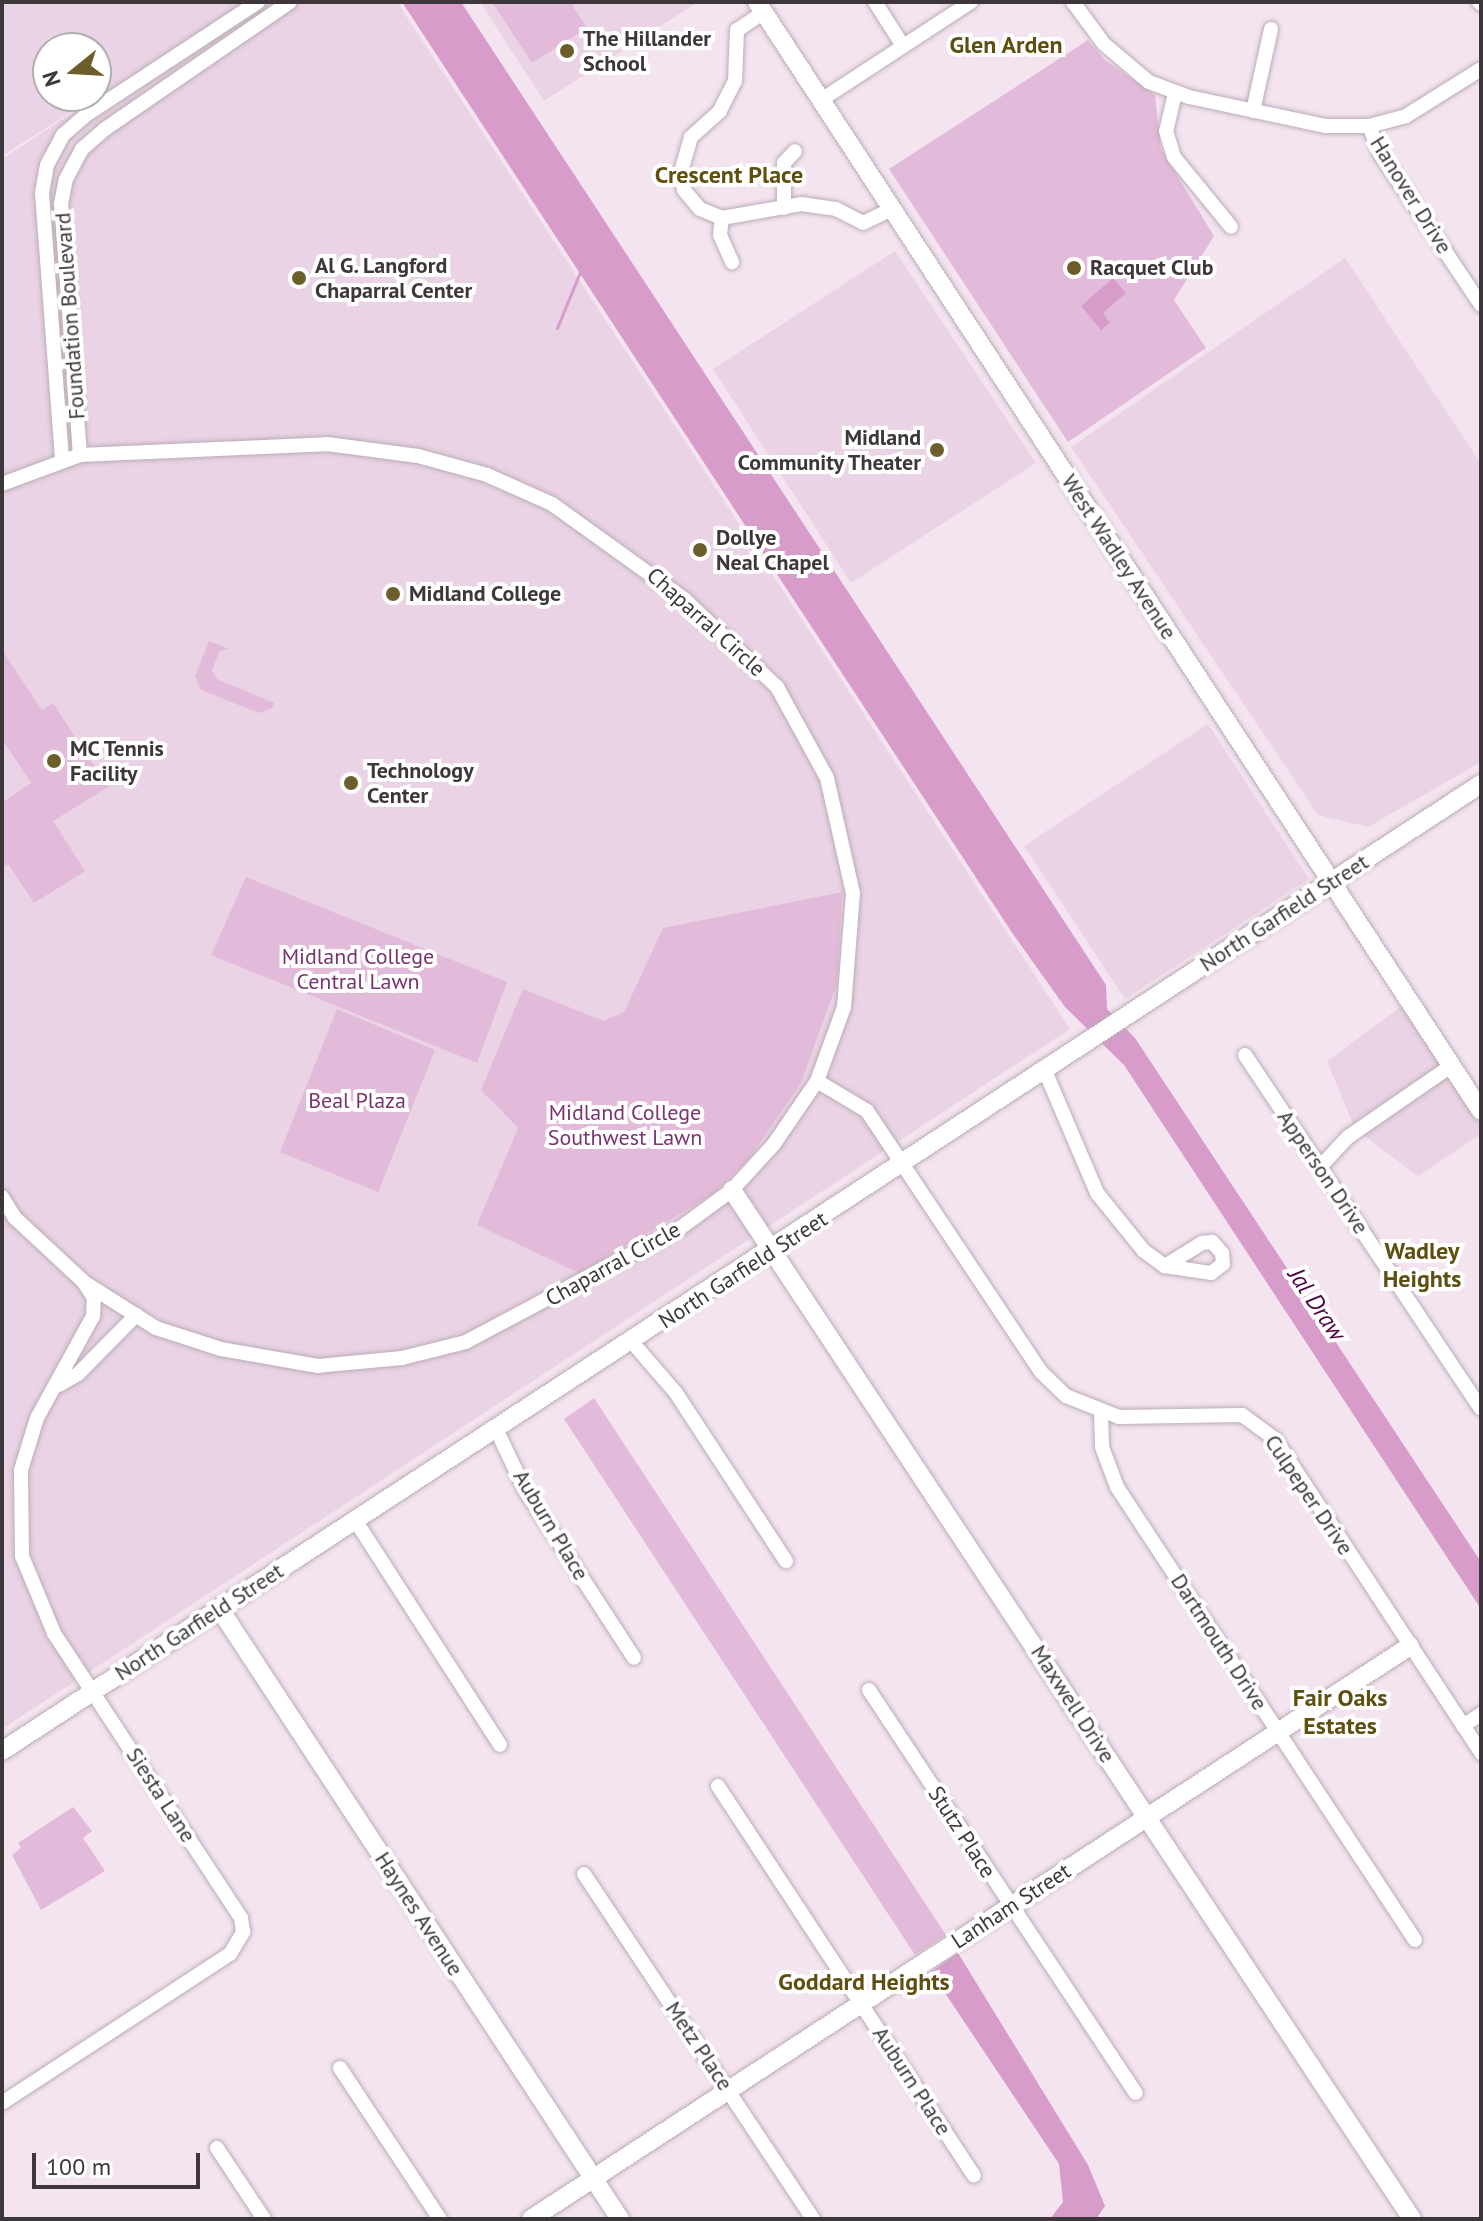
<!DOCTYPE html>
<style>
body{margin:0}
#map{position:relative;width:1483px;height:2221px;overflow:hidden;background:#f4e4f0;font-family:"PT Sans",sans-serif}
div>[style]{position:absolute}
.built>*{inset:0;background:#e9d3e4}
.green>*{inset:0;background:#e3bbda}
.water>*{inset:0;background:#d79cca}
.stream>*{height:3px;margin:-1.5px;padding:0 1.5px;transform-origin:1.5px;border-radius:1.5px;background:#d79cca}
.roads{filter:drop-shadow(0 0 2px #bbacb7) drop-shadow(0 0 2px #bbacb7)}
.street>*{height:14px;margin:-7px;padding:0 7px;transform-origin:7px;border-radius:7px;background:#fff}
.secondary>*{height:18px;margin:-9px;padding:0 9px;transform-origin:9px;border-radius:9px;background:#fff}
.dots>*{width:22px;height:22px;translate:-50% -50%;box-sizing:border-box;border:4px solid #fff;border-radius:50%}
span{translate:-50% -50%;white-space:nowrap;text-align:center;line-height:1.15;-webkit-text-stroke:8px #fff;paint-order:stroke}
.poi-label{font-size:22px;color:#3d363b;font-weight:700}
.left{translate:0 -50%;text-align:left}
.right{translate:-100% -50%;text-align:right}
.street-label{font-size:22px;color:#3d363b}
.park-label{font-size:22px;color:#79336d}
.neighbourhood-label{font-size:24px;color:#5e4f11;font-weight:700}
.water-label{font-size:24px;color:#4a0241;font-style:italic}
.frame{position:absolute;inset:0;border:4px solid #3d363b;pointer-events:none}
.north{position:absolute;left:32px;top:32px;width:80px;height:80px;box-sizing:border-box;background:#fff;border:2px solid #b1afb1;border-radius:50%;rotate:252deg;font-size:22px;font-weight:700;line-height:32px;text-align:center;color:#3d363b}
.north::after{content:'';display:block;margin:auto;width:28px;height:36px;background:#6c5e2b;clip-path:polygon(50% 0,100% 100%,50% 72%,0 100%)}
.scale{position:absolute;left:32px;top:2153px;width:168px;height:36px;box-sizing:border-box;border:4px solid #3d363b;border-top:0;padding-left:10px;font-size:24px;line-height:28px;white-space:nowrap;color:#3d363b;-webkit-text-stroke:6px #fff;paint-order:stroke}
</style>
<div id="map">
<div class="built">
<i style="clip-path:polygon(2px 2px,397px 2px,1070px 1029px,2px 1729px,2px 159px,107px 90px,96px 96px,96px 48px,48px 48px,48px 96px,96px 96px,2px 156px)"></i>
<i style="clip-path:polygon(480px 2px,698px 2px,544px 101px)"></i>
<i style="clip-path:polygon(895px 251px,1036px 463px,851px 583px,713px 369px)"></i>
<i style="clip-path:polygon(1345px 258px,1481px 464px,1481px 762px,1368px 827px,1318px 815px,1071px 447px)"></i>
<i style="clip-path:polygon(1208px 724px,1309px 879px,1125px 999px,1024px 846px)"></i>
<i style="clip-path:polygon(1410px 1000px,1481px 1109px,1481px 1134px,1418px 1176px,1355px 1129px,1327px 1061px)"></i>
</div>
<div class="green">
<i style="clip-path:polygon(492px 2px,570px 2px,587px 28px,532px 63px)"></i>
<i style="clip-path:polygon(1088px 40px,1105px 60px,1155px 95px,1161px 149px,1214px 236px,1174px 300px,1206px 348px,1068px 442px,889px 169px)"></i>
<i style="clip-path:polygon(209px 641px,229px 649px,220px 651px,212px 670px,217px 679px,274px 703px,272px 708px,259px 713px,201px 690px,195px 676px)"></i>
<i style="clip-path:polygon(2px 650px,42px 710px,53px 703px,108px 787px,53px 821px,85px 871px,34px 903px,8px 864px,2px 867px,2px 803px,31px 783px,2px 739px)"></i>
<i style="clip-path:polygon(246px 877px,507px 982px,477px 1063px,211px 955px)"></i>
<i style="clip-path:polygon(842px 892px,837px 983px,801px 1083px,748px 1160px,710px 1196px,579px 1273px,477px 1225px,518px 1128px,481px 1090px,523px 989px,604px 1021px,624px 1012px,663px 928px)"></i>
<i style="clip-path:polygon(337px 1009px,435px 1050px,378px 1192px,280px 1152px)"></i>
<i style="clip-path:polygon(594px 1398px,946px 1935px,915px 1955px,564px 1419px)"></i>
<i style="clip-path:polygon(73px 1807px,92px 1831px,83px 1838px,105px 1871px,41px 1910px,12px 1855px,21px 1848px,18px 1843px)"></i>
</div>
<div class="water">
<i style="clip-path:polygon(402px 2px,461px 2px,1106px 985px,1107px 1009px,1135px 1038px,1481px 1562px,1481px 1609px,1124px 1065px,1065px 1007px,1013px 934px)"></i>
<i style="clip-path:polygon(1113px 278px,1126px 293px,1103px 313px,1110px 323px,1101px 330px,1081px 306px)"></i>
<i style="clip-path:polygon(958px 1953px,1088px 2165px,1105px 2206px,1096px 2219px,1050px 2219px,1063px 2202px,1059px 2164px,931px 1972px)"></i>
</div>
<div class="stream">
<i style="left:557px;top:328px;width:61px;rotate:-67.7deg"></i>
</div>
<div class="roads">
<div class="street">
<i style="left:875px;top:2px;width:52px;rotate:57.5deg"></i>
<i style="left:1073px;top:2px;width:52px;rotate:53.6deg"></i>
<i style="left:1104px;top:44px;width:59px;rotate:40.2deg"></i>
<i style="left:1149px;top:82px;width:43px;rotate:20.6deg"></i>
<i style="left:1189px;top:97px;width:139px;rotate:12deg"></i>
<i style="left:1325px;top:126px;width:44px"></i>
<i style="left:1369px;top:126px;width:38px;rotate:-15deg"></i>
<i style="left:1406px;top:116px;width:89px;rotate:-32.1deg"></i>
<i style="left:1479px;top:2px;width:3px;rotate:45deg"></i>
<i style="left:764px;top:12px;width:32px;rotate:146deg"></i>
<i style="left:737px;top:30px;width:51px;rotate:92.2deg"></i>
<i style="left:735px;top:81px;width:34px;rotate:117deg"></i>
<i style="left:720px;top:111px;width:39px;rotate:138deg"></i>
<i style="left:691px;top:137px;width:35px;rotate:106deg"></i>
<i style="left:681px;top:171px;width:19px;rotate:81deg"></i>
<i style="left:684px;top:190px;width:25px;rotate:50deg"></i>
<i style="left:700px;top:209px;width:24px;rotate:22deg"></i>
<i style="left:722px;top:218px;width:80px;rotate:-10deg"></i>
<i style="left:801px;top:204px;width:35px;rotate:8deg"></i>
<i style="left:836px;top:209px;width:30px;rotate:27deg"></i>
<i style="left:863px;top:223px;width:32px;rotate:-26deg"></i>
<i style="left:1175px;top:93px;width:39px;rotate:103deg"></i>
<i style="left:1166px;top:131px;width:27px;rotate:73deg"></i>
<i style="left:1174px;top:157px;width:90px;rotate:50.8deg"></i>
<i style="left:821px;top:100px;width:179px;rotate:-33.2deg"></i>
<i style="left:1253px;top:111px;width:84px;rotate:-77.6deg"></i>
<i style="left:1369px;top:126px;width:31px;rotate:68deg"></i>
<i style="left:1381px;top:155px;width:180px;rotate:56.3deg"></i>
<i style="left:784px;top:208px;width:45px;rotate:-90deg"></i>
<i style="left:784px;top:163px;width:16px;rotate:-47deg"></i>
<i style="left:722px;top:218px;width:17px;rotate:97deg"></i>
<i style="left:720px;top:235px;width:30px;rotate:66deg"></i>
<i style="left:80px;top:455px;width:252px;rotate:-94.3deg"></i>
<i style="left:61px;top:204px;width:25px;rotate:-79deg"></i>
<i style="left:66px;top:179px;width:34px;rotate:-62deg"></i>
<i style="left:82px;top:149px;width:30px;rotate:-41deg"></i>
<i style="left:105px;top:129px;width:224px;rotate:-34.5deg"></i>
<i style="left:62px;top:459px;width:267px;rotate:-94.3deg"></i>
<i style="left:42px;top:193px;width:28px;rotate:-80deg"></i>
<i style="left:47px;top:165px;width:34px;rotate:-62deg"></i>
<i style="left:63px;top:135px;width:30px;rotate:-41deg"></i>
<i style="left:86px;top:115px;width:206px;rotate:-33.3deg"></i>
<i style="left:2px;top:484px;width:83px;rotate:-20.4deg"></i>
<i style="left:80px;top:455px;width:247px;rotate:-2.5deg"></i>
<i style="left:327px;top:444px;width:92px;rotate:7.5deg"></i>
<i style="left:418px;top:456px;width:72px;rotate:15.4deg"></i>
<i style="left:487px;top:475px;width:71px;rotate:24deg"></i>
<i style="left:552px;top:504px;width:163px;rotate:35.7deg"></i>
<i style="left:684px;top:599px;width:128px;rotate:43.4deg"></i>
<i style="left:777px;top:687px;width:104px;rotate:61.2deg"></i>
<i style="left:827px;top:778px;width:118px;rotate:77.3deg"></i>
<i style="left:853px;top:893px;width:114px;rotate:94.5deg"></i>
<i style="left:844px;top:1007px;width:79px;rotate:110deg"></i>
<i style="left:817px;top:1081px;width:76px;rotate:124.3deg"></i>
<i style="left:774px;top:1144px;width:62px;rotate:132.4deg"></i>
<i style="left:732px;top:1190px;width:64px;rotate:143.8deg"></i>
<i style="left:680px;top:1228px;width:242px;rotate:152deg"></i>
<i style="left:466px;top:1342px;width:66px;rotate:166deg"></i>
<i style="left:402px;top:1358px;width:84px;rotate:174.6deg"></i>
<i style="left:318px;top:1366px;width:98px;rotate:-170.1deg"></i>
<i style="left:221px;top:1349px;width:68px;rotate:-162.1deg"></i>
<i style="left:156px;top:1328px;width:84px;rotate:-147.6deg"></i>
<i style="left:85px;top:1283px;width:96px;rotate:-137.1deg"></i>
<i style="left:15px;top:1218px;width:25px;rotate:-122deg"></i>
<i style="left:1245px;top:1055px;width:425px;rotate:56.3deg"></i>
<i style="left:1045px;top:1071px;width:133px;rotate:66.9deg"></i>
<i style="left:1097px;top:1193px;width:75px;rotate:51deg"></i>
<i style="left:1144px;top:1251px;width:26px;rotate:36deg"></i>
<i style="left:1165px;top:1266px;width:47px;rotate:8.7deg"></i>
<i style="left:1211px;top:1273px;width:15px;rotate:-37deg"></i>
<i style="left:1223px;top:1264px;width:11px;rotate:-95deg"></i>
<i style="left:1222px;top:1253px;width:15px;rotate:-132deg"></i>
<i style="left:1212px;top:1242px;width:10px;rotate:174deg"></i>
<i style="left:1202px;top:1243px;width:44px;rotate:148.1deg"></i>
<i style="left:817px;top:1081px;width:58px;rotate:31deg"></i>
<i style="left:867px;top:1111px;width:314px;rotate:56.3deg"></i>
<i style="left:1041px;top:1372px;width:35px;rotate:44deg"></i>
<i style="left:1066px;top:1396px;width:57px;rotate:21.6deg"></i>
<i style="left:1119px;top:1417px;width:123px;rotate:-0.9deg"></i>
<i style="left:1242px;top:1415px;width:41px;rotate:36deg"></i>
<i style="left:1275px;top:1439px;width:376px;rotate:56.7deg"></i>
<i style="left:1320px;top:1167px;width:41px;rotate:-47deg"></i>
<i style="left:1348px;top:1137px;width:125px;rotate:-34.6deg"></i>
<i style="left:632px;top:1342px;width:67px;rotate:49.2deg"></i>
<i style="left:676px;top:1393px;width:201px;rotate:56.8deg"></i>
<i style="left:59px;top:1385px;width:22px;rotate:-30deg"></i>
<i style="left:78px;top:1374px;width:83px;rotate:-45.5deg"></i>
<i style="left:1101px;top:1414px;width:33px;rotate:88deg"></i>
<i style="left:1102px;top:1447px;width:43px;rotate:69.4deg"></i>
<i style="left:1117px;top:1487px;width:542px;rotate:56.66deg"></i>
<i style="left:497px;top:1431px;width:65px;rotate:64.6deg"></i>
<i style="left:525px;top:1490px;width:200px;rotate:57deg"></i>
<i style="left:357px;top:1523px;width:264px;rotate:57.2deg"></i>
<i style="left:869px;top:1690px;width:483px;rotate:56.5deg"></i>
<i style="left:1463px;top:1726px;width:22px;rotate:-34deg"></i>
<i style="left:718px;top:1786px;width:466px;rotate:56.7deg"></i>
<i style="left:584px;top:1874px;width:414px;rotate:56.4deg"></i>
<i style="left:340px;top:2068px;width:181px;rotate:56.5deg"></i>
<i style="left:2px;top:2103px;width:272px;rotate:-33.2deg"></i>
<i style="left:230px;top:1954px;width:26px;rotate:-59deg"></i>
<i style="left:243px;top:1932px;width:14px;rotate:-98deg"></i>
<i style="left:241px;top:1918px;width:341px;rotate:-123.3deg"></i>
<i style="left:54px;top:1633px;width:83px;rotate:-112.6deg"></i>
<i style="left:22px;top:1556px;width:86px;rotate:-90.7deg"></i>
<i style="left:21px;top:1470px;width:54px;rotate:-72.9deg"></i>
<i style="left:37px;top:1418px;width:116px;rotate:-61.2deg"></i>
<i style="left:93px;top:1316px;width:18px;rotate:-87deg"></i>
<i style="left:94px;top:1298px;width:17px;rotate:-123deg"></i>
<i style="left:217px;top:2148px;width:85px;rotate:56.5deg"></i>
</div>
<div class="secondary">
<i style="left:757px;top:2px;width:1324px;rotate:56.86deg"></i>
<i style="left:732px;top:1190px;width:1233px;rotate:56.54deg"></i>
<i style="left:219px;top:1608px;width:731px;rotate:56.72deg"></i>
<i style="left:2px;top:1751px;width:1767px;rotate:-33.18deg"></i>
<i style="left:531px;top:2219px;width:1049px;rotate:-33.1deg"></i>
</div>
</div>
<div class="dots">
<i style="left:567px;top:51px;background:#6c5e2b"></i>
<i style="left:1074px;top:268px;background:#6c5e2b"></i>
<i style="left:299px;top:278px;background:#6c5e2b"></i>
<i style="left:937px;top:450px;background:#6c5e2b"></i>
<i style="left:700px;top:550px;background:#6c5e2b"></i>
<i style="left:393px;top:594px;background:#6c5e2b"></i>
<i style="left:54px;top:761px;background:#6c5e2b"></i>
<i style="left:351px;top:783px;background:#6c5e2b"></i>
</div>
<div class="poi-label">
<span class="left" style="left:583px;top:51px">The Hillander<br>School</span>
<span class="left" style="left:315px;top:278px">Al G. Langford<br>Chaparral Center</span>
<span class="left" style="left:1090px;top:268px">Racquet Club</span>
<span class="right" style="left:921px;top:450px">Midland<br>Community Theater</span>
<span class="left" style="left:716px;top:550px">Dollye<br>Neal Chapel</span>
<span class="left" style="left:409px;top:594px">Midland College</span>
<span class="left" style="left:70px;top:761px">MC Tennis<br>Facility</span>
<span class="left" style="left:367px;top:783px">Technology<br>Center</span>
</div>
<div class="street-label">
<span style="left:1411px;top:195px;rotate:58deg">Hanover Drive</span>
<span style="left:70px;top:316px;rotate:-94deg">Foundation Boulevard</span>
<span style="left:1119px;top:557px;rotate:57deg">West Wadley Avenue</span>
<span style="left:706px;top:622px;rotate:42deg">Chaparral Circle</span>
<span style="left:1284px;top:913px;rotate:-33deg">North Garfield Street</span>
<span style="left:1323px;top:1172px;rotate:56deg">Apperson Drive</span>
<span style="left:613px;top:1264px;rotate:-29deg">Chaparral Circle</span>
<span style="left:743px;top:1270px;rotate:-33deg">North Garfield Street</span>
<span style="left:1309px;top:1495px;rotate:56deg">Culpeper Drive</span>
<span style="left:551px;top:1525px;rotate:59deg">Auburn Place</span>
<span style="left:199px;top:1622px;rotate:-33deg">North Garfield Street</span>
<span style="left:1219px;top:1642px;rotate:57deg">Dartmouth Drive</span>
<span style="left:1073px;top:1704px;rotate:57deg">Maxwell Drive</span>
<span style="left:161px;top:1795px;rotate:57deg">Siesta Lane</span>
<span style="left:962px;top:1832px;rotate:57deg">Stutz Place</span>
<span style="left:1011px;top:1906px;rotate:-33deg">Lanham Street</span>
<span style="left:419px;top:1914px;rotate:57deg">Haynes Avenue</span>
<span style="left:699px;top:2046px;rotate:56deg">Metz Place</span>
<span style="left:912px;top:2081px;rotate:57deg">Auburn Place</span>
</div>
<div class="park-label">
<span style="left:358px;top:969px">Midland College<br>Central Lawn</span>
<span style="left:357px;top:1101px">Beal Plaza</span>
<span style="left:625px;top:1125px">Midland College<br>Southwest Lawn</span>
</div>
<div class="neighbourhood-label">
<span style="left:1006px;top:45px">Glen Arden</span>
<span style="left:729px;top:175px">Crescent Place</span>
<span style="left:1422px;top:1265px">Wadley<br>Heights</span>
<span style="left:1340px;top:1712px">Fair Oaks<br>Estates</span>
<span style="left:864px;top:1982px">Goddard Heights</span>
</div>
<div class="water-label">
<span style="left:1317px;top:1304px;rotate:56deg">Jal Draw</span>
</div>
<div class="frame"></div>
<div class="north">N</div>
<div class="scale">100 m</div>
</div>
